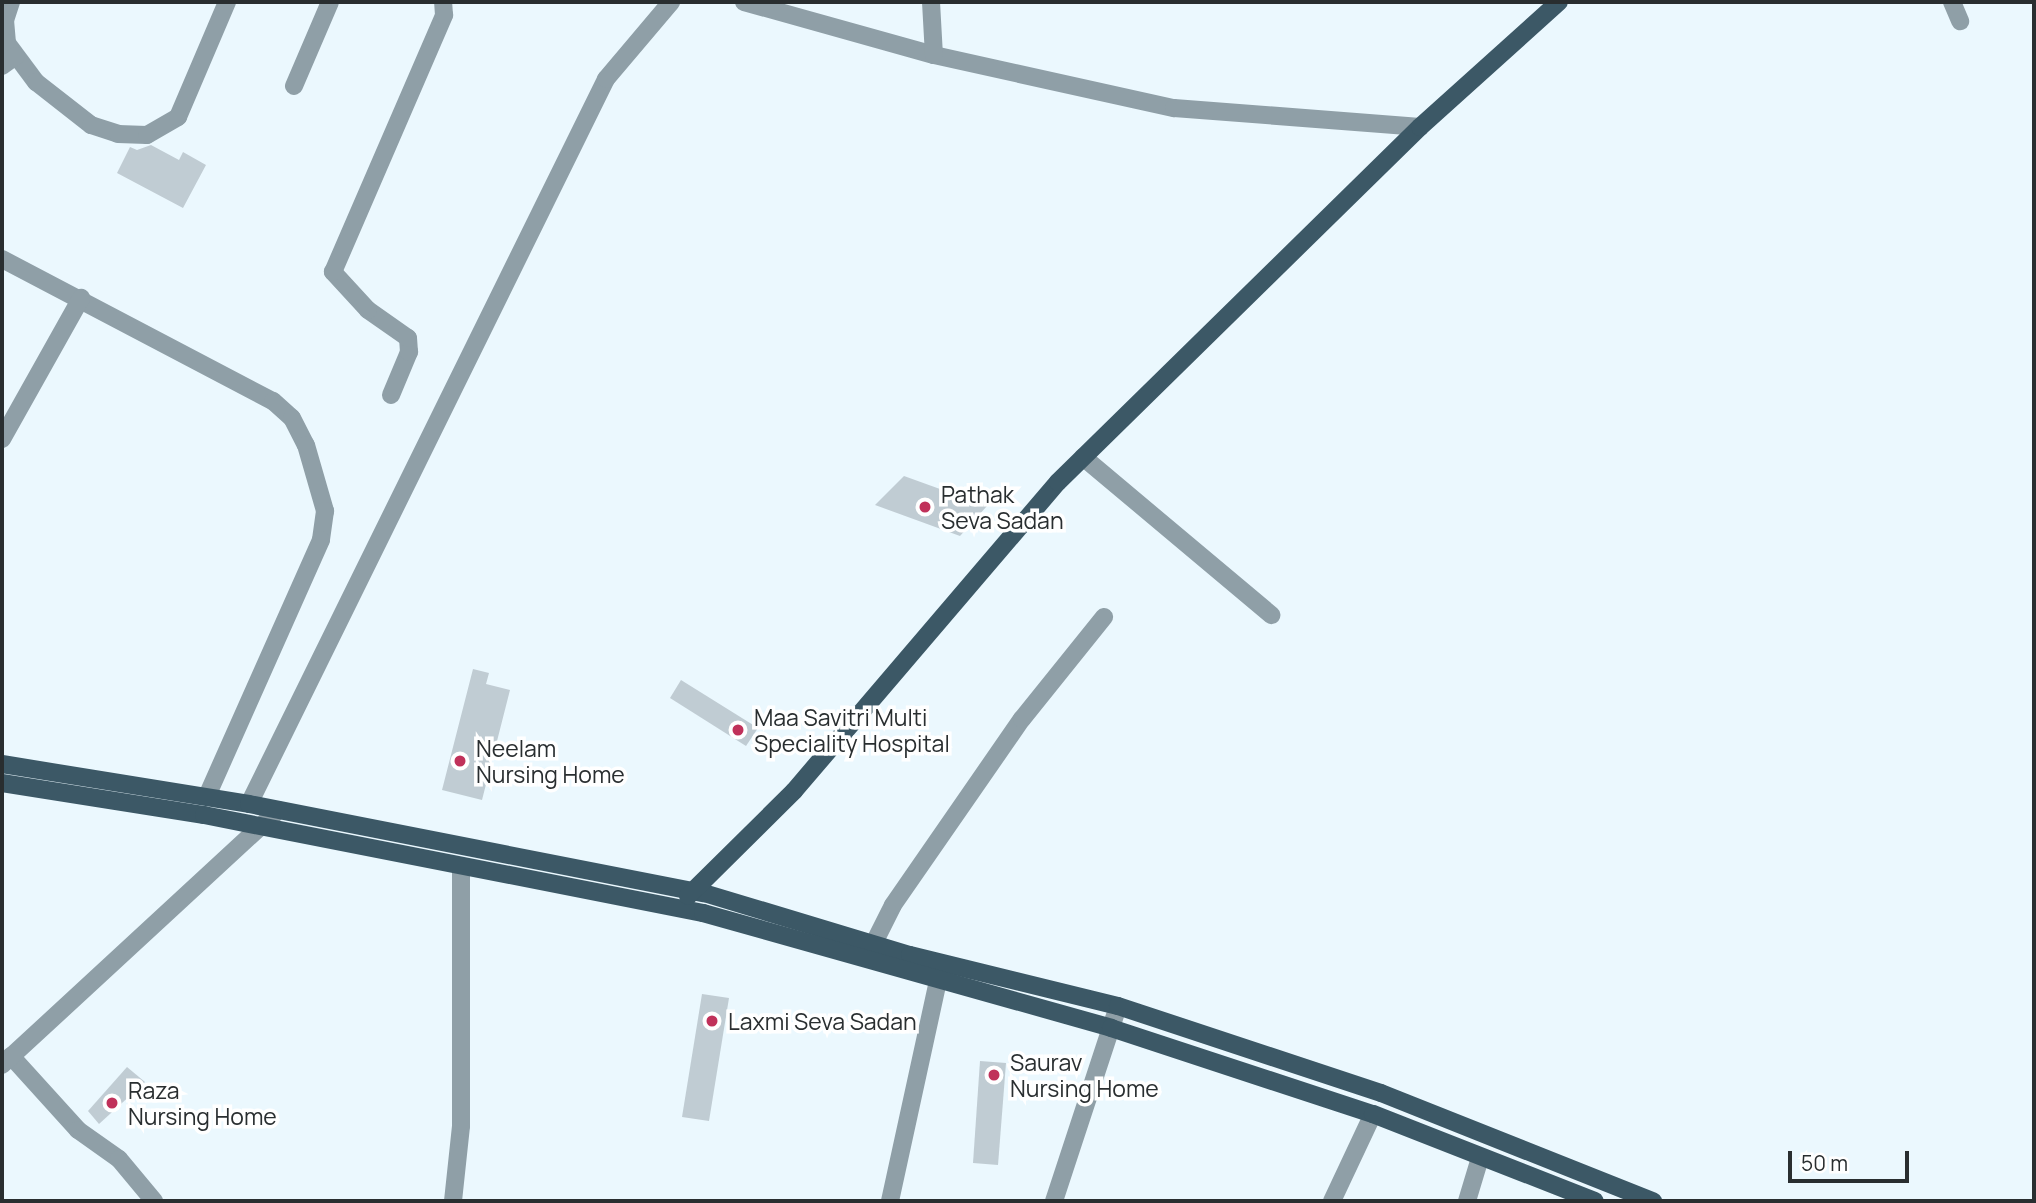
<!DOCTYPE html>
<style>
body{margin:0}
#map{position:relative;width:2036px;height:1203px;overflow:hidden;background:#ebf8fe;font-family:Manrope,sans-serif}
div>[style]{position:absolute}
.building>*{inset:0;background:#c0ccd3}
.minor>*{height:18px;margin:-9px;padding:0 9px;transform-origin:9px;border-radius:9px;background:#8f9fa7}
.major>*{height:18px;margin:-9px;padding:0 9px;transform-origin:9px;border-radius:9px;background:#3c5866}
.dots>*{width:19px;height:19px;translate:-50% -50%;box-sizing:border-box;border:4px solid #fff;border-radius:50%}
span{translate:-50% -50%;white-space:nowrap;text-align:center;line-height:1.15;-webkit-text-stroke:7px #fff;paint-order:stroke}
.poi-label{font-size:23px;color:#292e30}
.left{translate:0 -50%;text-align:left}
.frame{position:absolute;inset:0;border:4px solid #292e30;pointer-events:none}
.scale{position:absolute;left:1788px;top:1151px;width:121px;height:32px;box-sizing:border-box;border:4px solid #292e30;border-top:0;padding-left:9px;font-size:21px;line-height:24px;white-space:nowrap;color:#292e30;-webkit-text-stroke:5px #fff;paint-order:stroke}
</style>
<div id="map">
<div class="building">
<i style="clip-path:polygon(151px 145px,179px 160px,183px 152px,206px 165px,183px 208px,117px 173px,130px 147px,137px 150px)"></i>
<i style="clip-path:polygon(904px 476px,987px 506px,960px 536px,875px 505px)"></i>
<i style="clip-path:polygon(473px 669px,489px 673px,486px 684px,510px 690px,482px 800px,442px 790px)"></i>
<i style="clip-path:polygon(681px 680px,758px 728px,746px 746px,670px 698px)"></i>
<i style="clip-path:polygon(702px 994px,729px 998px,709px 1121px,682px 1117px)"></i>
<i style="clip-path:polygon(980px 1061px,1006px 1063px,998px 1165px,973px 1163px)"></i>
<i style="clip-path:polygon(127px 1067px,145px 1082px,99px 1124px,88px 1111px)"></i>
</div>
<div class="minor">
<i style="left:11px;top:2px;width:19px;rotate:108deg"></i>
<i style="left:5px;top:20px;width:23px;rotate:85deg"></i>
<i style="left:7px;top:43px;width:49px;rotate:53.4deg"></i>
<i style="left:36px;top:82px;width:70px;rotate:38deg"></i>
<i style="left:91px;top:125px;width:28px;rotate:18deg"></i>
<i style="left:118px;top:134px;width:29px;rotate:2deg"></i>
<i style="left:147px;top:135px;width:36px;rotate:-30deg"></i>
<i style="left:178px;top:117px;width:125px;rotate:-66.9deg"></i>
<i style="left:744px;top:2px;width:197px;rotate:15.6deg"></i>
<i style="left:934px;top:55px;width:246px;rotate:12.5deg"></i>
<i style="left:1174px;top:108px;width:247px;rotate:4.4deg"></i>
<i style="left:931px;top:2px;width:53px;rotate:86.8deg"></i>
<i style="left:1952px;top:2px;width:21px;rotate:67deg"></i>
<i style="left:2px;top:66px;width:17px;rotate:-36deg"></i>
<i style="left:294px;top:86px;width:91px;rotate:-66.8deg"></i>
<i style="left:2px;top:259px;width:306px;rotate:27.7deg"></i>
<i style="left:273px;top:401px;width:25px;rotate:42deg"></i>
<i style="left:292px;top:418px;width:30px;rotate:63deg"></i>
<i style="left:306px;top:445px;width:69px;rotate:73.9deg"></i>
<i style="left:325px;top:511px;width:29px;rotate:98deg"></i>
<i style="left:321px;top:540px;width:280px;rotate:114deg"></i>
<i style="left:391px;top:395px;width:47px;rotate:-67.3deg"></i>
<i style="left:409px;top:352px;width:14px;rotate:-94deg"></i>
<i style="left:408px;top:338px;width:49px;rotate:-145deg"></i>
<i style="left:368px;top:310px;width:52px;rotate:-132.6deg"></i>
<i style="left:333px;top:272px;width:280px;rotate:-66.6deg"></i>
<i style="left:444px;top:15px;width:13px;rotate:-94deg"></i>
<i style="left:2px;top:439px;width:162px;rotate:-60.7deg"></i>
<i style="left:1083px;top:457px;width:246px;rotate:40deg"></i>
<i style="left:249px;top:804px;width:808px;rotate:-63.78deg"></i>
<i style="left:606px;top:79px;width:101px;rotate:-49.8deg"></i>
<i style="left:874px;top:943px;width:42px;rotate:-63.4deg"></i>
<i style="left:893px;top:905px;width:226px;rotate:-55.3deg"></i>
<i style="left:1022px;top:719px;width:131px;rotate:-51.2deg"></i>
<i style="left:11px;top:1056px;width:100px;rotate:47.8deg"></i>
<i style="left:78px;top:1130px;width:50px;rotate:35.3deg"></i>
<i style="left:119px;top:1159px;width:55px;rotate:50.2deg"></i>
<i style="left:2px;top:1065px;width:376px;rotate:-42.7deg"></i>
<i style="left:453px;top:1201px;width:75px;rotate:-83.9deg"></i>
<i style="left:461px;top:1126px;width:258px;rotate:-90deg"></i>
<i style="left:890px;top:1201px;width:226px;rotate:-77.7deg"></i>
<i style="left:1054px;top:1201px;width:205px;rotate:-71.8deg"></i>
<i style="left:1332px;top:1201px;width:96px;rotate:-64.8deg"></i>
<i style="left:1467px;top:1201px;width:45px;rotate:-73.2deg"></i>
</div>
<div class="major">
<i style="left:2px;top:764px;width:250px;rotate:9.2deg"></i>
<i style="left:249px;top:804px;width:464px;rotate:11.1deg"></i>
<i style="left:704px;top:893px;width:215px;rotate:16.8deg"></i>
<i style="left:910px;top:955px;width:214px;rotate:13.8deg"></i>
<i style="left:1118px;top:1006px;width:277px;rotate:18.3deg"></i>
<i style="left:1381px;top:1093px;width:293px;rotate:21.7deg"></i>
<i style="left:2px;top:783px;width:205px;rotate:9deg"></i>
<i style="left:204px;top:815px;width:509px;rotate:11.11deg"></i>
<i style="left:703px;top:913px;width:424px;rotate:15.7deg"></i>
<i style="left:1111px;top:1028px;width:276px;rotate:18.2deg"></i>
<i style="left:1373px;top:1114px;width:238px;rotate:21.4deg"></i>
<i style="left:688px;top:896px;width:149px;rotate:-44.7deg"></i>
<i style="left:794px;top:791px;width:406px;rotate:-49.5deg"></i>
<i style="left:1058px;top:482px;width:507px;rotate:-44.44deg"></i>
<i style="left:1420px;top:127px;width:187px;rotate:-42deg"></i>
</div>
<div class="dots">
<i style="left:925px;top:507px;background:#c0315a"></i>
<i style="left:738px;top:730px;background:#c0315a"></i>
<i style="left:460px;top:761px;background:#c0315a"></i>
<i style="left:712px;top:1021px;background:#c0315a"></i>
<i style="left:994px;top:1075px;background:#c0315a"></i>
<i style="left:112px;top:1103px;background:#c0315a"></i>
</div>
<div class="poi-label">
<span class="left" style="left:941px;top:507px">Pathak<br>Seva Sadan</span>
<span class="left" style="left:754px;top:730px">Maa Savitri Multi<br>Speciality Hospital</span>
<span class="left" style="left:476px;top:761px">Neelam<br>Nursing Home</span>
<span class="left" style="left:728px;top:1021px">Laxmi Seva Sadan</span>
<span class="left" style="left:1010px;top:1075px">Saurav<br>Nursing Home</span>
<span class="left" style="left:128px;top:1103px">Raza<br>Nursing Home</span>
</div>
<div class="frame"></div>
<div class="scale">50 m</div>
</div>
